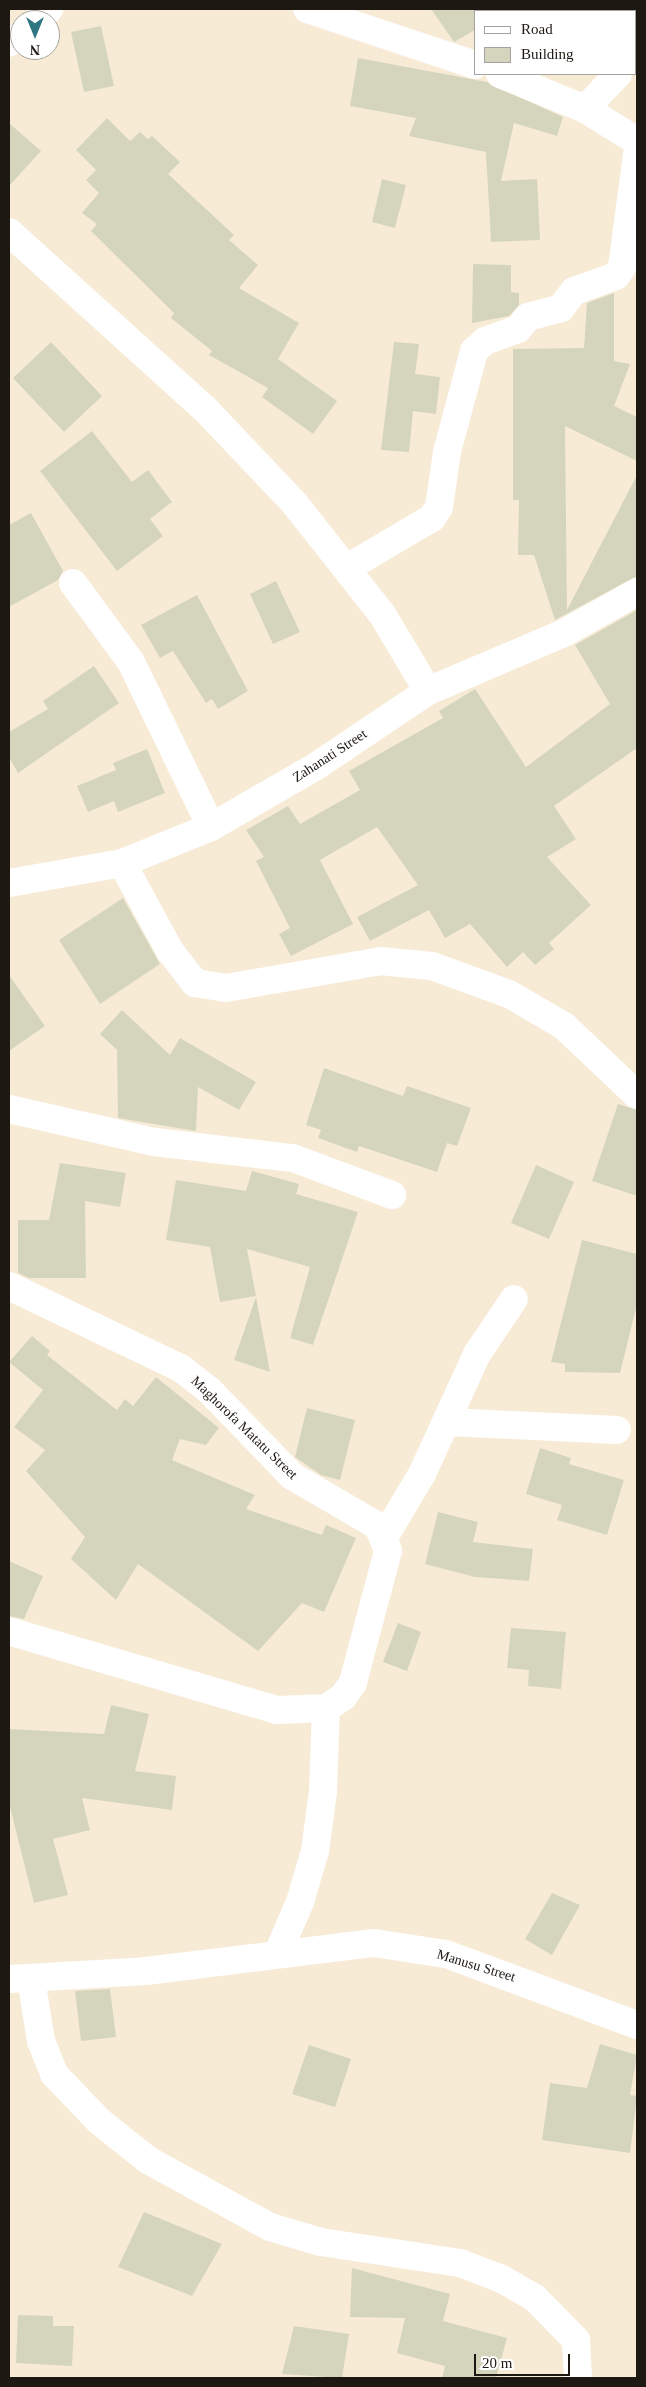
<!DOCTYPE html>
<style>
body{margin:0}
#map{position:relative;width:646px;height:2387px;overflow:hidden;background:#f7ebd6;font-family:Georgia,serif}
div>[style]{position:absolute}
.building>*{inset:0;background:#d5d5be}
.street>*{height:28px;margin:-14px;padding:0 14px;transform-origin:14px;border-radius:14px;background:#fff}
span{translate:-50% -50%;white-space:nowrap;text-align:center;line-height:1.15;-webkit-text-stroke:4px #fff;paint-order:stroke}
.street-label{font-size:14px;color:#1d1811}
.frame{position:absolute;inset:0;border:10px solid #1d1811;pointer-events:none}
.legend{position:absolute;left:474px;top:10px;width:162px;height:65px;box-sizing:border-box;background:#fff;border:1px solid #a5a3a0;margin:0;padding:6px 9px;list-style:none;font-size:15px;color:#1d1811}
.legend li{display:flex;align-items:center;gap:10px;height:25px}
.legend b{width:25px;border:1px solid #a5a3a0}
.north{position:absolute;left:10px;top:10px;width:50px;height:50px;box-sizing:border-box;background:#fff;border:1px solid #a5a3a0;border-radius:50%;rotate:180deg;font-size:14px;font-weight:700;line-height:20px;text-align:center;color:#1d1811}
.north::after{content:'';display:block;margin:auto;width:18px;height:22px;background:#2f7682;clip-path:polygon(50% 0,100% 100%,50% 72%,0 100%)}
.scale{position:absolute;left:474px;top:2354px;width:96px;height:22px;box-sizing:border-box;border:2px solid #1d1811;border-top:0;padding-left:6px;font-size:15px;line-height:18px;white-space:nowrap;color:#1d1811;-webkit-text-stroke:4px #fff;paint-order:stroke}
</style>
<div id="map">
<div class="building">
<i style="clip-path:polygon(431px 9px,475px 9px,475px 30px,454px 42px)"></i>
<i style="clip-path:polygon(101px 26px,114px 86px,84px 92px,71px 32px)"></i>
<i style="clip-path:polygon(358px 58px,487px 82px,563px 117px,557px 136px,514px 123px,501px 181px,537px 179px,540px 240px,491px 242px,486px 152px,409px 136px,416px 118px,350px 106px)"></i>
<i style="clip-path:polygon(107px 118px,130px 141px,140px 132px,148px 139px,152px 136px,180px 162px,168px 174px,234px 235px,229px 240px,258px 265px,239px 288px,299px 323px,278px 359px,337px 401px,313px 434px,262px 397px,268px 388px,209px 355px,212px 351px,171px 318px,174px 313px,91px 231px,97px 224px,82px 213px,99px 193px,86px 180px,96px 170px,76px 150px)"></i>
<i style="clip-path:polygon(9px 123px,41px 151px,9px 186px)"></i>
<i style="clip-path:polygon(382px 179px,406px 185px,395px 228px,372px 222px)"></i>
<i style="clip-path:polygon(473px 264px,511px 265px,511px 292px,519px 293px,519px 305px,509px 316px,472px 323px)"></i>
<i style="clip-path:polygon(614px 293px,614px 361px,630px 364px,614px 406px,637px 417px,637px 461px,565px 426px,567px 610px,637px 475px,637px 576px,555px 620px,534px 555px,518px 555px,519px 500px,513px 500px,513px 349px,584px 348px,587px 303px)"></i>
<i style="clip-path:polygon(51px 342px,102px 396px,64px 432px,13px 378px)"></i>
<i style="clip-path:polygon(394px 342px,419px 344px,415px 374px,440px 377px,436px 414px,413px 411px,409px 452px,381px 450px)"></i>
<i style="clip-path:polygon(92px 431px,132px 482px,148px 470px,172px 502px,150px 519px,163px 536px,117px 571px,40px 471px)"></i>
<i style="clip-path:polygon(31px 513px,63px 571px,58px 580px,9px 607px,9px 525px)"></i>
<i style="clip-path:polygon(276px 581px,300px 632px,273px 644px,250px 594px)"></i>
<i style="clip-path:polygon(197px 595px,248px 691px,218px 709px,212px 699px,206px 703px,173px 651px,160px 658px,141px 625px)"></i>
<i style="clip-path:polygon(637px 610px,637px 748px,554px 806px,576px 839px,547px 857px,591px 905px,549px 943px,554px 949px,535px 965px,523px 952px,507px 967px,470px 924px,445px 938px,429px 910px,370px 941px,357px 917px,418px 885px,377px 827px,320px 860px,353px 924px,291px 956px,279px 934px,290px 928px,256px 861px,264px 857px,246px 830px,288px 806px,300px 824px,360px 790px,349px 771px,443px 718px,439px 711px,475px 689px,526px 767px,610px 704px,575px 645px)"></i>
<i style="clip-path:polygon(94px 666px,119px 703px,18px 773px,9px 757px,9px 732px,48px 709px,43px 701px)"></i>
<i style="clip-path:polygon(147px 749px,165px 793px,118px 812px,114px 801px,88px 812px,77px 786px,116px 770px,113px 763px)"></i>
<i style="clip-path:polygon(123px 898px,160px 964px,100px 1004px,59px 940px)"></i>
<i style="clip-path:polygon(9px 975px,45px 1026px,9px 1051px)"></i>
<i style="clip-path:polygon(122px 1010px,170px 1055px,180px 1038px,256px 1082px,239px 1110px,198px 1087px,196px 1131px,118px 1118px,117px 1050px,100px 1034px)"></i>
<i style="clip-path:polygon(324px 1068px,403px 1096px,407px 1086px,471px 1108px,457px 1146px,447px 1143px,437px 1172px,359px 1146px,357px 1152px,318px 1138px,321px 1130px,306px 1125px)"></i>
<i style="clip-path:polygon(618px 1104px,637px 1110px,637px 1196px,592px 1181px)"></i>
<i style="clip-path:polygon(60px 1163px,126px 1173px,120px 1207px,85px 1201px,86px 1278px,29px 1278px,18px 1273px,18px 1220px,49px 1220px)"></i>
<i style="clip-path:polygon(536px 1165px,574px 1182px,549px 1239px,511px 1223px)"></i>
<i style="clip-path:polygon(252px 1171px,299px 1184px,296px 1194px,358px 1212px,313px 1345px,290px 1338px,310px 1267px,247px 1249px,256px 1296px,220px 1302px,210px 1247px,166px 1240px,176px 1180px,246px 1191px)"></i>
<i style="clip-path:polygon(582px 1240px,637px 1254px,637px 1304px,620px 1373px,565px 1372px,565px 1364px,551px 1362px)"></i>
<i style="clip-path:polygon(256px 1297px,270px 1372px,234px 1360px)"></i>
<i style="clip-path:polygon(32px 1336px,50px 1351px,47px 1355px,117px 1410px,125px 1399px,133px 1406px,156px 1377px,219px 1428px,206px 1445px,180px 1439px,172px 1460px,255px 1495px,246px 1509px,322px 1535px,326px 1525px,356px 1538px,324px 1612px,302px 1603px,258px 1651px,138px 1564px,116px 1600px,71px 1559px,85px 1537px,26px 1471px,45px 1450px,14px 1427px,43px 1390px,9px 1362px)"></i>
<i style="clip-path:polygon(307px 1408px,355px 1420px,340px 1480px,321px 1475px,295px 1457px)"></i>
<i style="clip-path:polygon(540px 1448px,571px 1458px,569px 1464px,624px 1480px,607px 1535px,557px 1520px,562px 1505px,526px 1494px)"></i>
<i style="clip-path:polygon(438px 1512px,478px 1522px,473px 1542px,533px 1549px,529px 1581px,475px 1577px,425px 1564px)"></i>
<i style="clip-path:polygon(9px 1561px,43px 1576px,24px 1619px,9px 1616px)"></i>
<i style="clip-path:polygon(398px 1623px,421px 1632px,407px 1671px,383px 1662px)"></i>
<i style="clip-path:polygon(511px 1628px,566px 1632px,561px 1689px,528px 1686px,529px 1670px,507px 1668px)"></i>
<i style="clip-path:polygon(111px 1705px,149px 1714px,135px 1771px,176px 1776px,172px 1810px,82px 1798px,90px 1830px,53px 1839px,68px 1895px,34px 1903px,10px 1807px,9px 1729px,104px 1734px)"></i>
<i style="clip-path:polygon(552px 1893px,580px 1905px,552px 1955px,525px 1939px)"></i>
<i style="clip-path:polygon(110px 1989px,116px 2037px,81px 2041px,75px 1991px)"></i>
<i style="clip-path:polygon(600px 2044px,637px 2055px,630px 2095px,637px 2096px,630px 2153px,542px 2140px,550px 2083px,587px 2088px)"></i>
<i style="clip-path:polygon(309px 2045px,351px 2059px,335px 2107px,292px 2094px)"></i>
<i style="clip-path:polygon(144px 2212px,222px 2244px,192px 2296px,118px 2267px)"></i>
<i style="clip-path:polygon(352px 2268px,450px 2294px,443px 2321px,507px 2338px,496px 2378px,442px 2378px,445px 2366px,397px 2353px,405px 2318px,350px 2317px)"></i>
<i style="clip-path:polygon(18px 2315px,53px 2316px,53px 2326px,74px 2326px,72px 2366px,16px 2363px)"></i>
<i style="clip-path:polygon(294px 2326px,349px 2334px,342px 2378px,282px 2374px)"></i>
</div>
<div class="street">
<i style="left:307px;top:9px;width:177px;rotate:18.4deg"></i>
<i style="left:38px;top:20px;width:16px;rotate:-45deg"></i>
<i style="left:9px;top:43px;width:13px;rotate:-32deg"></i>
<i style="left:635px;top:44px;width:5px;rotate:-68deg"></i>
<i style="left:500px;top:74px;width:92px;rotate:22.4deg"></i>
<i style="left:585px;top:109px;width:61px;rotate:31.6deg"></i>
<i style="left:585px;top:109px;width:48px;rotate:-46.7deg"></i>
<i style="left:9px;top:232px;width:264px;rotate:42.1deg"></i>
<i style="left:205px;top:409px;width:131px;rotate:46.5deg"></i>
<i style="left:295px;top:504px;width:140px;rotate:51.7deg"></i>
<i style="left:382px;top:614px;width:90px;rotate:59.1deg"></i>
<i style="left:347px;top:568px;width:99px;rotate:-30.5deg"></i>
<i style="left:432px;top:518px;width:13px;rotate:-58deg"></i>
<i style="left:439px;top:507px;width:56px;rotate:-81.7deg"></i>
<i style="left:447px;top:452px;width:105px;rotate:-75deg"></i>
<i style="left:474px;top:351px;width:15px;rotate:-42deg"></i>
<i style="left:485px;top:341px;width:35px;rotate:-20deg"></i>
<i style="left:518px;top:329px;width:16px;rotate:-50deg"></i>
<i style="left:528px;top:317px;width:34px;rotate:-15deg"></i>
<i style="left:561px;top:308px;width:21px;rotate:-53deg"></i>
<i style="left:574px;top:291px;width:45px;rotate:-19.7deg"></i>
<i style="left:616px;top:276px;width:11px;rotate:-56deg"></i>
<i style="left:622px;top:267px;width:114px;rotate:-82.4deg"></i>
<i style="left:73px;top:583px;width:98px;rotate:53.7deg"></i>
<i style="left:131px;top:662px;width:183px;rotate:64.1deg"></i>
<i style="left:122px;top:863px;width:100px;rotate:61.4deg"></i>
<i style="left:170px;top:951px;width:41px;rotate:52deg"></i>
<i style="left:195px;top:983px;width:31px;rotate:9deg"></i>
<i style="left:226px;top:988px;width:156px;rotate:-9.9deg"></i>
<i style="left:380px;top:961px;width:52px;rotate:5.5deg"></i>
<i style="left:432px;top:966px;width:82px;rotate:20deg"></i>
<i style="left:509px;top:994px;width:64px;rotate:30.2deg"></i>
<i style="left:564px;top:1026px;width:100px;rotate:43.4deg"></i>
<i style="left:9px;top:883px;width:115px;rotate:-10deg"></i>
<i style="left:122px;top:863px;width:96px;rotate:-22deg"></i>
<i style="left:211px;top:827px;width:120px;rotate:-30deg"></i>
<i style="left:315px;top:767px;width:136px;rotate:-33.9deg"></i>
<i style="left:428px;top:691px;width:148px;rotate:-23.1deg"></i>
<i style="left:564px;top:633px;width:84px;rotate:-29.3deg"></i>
<i style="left:9px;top:1109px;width:149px;rotate:12.8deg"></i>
<i style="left:154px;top:1142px;width:140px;rotate:6.6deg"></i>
<i style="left:293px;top:1158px;width:106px;rotate:20.5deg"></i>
<i style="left:9px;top:1286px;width:192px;rotate:25.6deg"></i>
<i style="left:182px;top:1369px;width:34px;rotate:38deg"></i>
<i style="left:209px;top:1390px;width:120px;rotate:46deg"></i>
<i style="left:292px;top:1476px;width:99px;rotate:30.2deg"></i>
<i style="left:378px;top:1526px;width:27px;rotate:68deg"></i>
<i style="left:388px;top:1551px;width:137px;rotate:104.9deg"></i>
<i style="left:353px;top:1683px;width:17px;rotate:126deg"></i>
<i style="left:343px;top:1697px;width:20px;rotate:147deg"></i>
<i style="left:326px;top:1708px;width:49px;rotate:177.7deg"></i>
<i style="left:277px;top:1710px;width:279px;rotate:-163.6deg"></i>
<i style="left:448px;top:1422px;width:169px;rotate:2.7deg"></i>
<i style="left:385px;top:1536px;width:72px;rotate:-59.2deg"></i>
<i style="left:422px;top:1474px;width:132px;rotate:-65.4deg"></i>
<i style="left:477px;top:1354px;width:66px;rotate:-56.1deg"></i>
<i style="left:278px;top:1953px;width:56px;rotate:-66.7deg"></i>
<i style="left:300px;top:1902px;width:53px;rotate:-73.6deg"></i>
<i style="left:315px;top:1851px;width:60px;rotate:-82.3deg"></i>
<i style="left:323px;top:1792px;width:84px;rotate:-88deg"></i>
<i style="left:9px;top:1979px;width:137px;rotate:-3.3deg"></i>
<i style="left:146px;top:1971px;width:230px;rotate:-7deg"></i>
<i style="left:374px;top:1943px;width:73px;rotate:8.7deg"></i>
<i style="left:446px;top:1954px;width:204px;rotate:20.4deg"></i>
<i style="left:31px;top:1979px;width:63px;rotate:80.8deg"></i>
<i style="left:41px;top:2041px;width:35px;rotate:68deg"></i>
<i style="left:54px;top:2074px;width:65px;rotate:46.2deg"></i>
<i style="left:99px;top:2121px;width:63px;rotate:38.5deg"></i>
<i style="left:148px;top:2160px;width:139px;rotate:28.8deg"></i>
<i style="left:270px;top:2227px;width:53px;rotate:16.4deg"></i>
<i style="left:321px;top:2242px;width:141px;rotate:8.6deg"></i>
<i style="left:460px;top:2263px;width:45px;rotate:20.9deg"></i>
<i style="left:502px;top:2279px;width:38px;rotate:30deg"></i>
<i style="left:535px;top:2298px;width:59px;rotate:45.7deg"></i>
<i style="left:576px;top:2340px;width:38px;rotate:87deg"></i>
</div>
<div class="street-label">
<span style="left:330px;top:756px;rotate:-33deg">Zahanati Street</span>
<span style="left:244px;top:1428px;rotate:44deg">Maghorofa Matatu Street</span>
<span style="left:476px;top:1966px;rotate:17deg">Manusu Street</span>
</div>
<div class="frame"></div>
<ul class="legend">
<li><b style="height:6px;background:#fff"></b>Road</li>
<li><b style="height:14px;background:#d5d5be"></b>Building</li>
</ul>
<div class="north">N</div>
<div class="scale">20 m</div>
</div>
